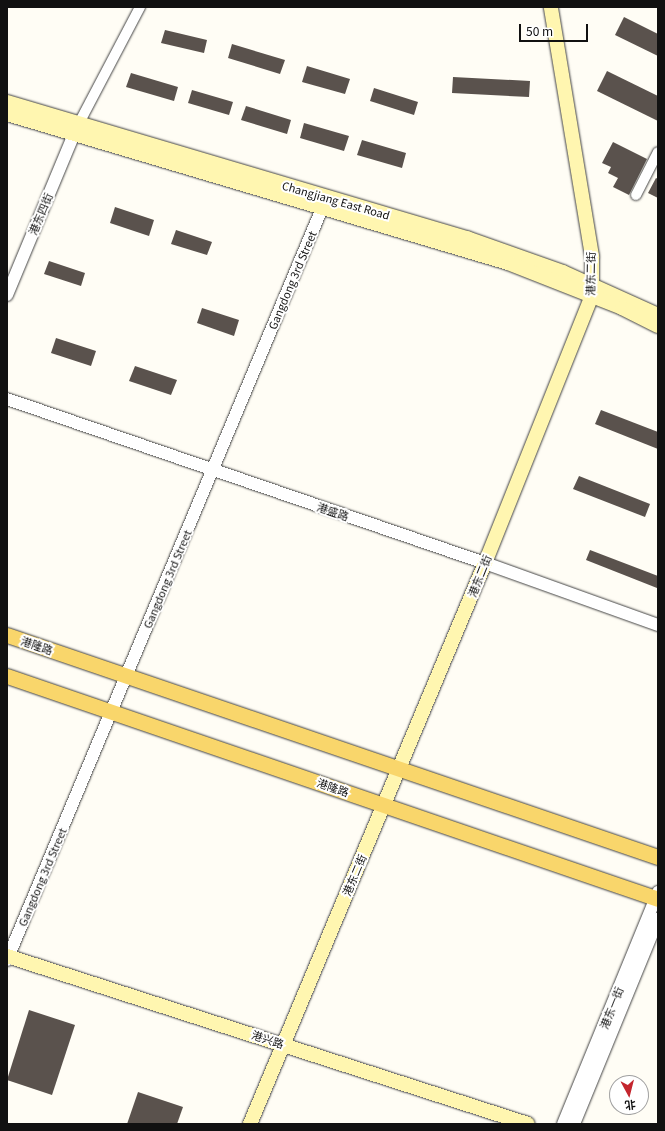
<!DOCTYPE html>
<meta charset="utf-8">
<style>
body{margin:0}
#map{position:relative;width:665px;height:1131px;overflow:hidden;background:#fffdf5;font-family:Georgia,"Noto Sans SC",serif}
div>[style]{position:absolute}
.building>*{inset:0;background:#5a524d}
.roads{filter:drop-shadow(0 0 1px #444) drop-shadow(0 0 1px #444)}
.minor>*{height:10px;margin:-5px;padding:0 5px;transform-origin:5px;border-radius:5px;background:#fff}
.tertiary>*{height:12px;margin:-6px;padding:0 6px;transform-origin:6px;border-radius:6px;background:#fff}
.secondary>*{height:14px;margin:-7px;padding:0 7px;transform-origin:7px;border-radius:7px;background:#fff6b0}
.primary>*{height:15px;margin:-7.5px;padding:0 7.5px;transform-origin:7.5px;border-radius:7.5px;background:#f9d66b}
span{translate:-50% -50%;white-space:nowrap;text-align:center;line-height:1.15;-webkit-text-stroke:4px #fff;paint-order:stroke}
.street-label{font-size:11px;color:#111}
.frame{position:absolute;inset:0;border:8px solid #111;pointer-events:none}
.north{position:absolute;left:609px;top:1075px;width:40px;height:40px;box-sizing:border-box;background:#fff;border:1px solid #a0a0a0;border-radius:50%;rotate:173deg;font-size:11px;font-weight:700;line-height:16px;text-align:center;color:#111}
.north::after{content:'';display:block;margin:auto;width:14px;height:18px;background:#c4262e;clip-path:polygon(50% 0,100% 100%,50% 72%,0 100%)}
.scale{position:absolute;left:519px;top:24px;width:69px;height:18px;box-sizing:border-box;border:2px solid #111;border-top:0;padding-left:5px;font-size:12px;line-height:14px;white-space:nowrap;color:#111;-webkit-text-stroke:3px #fff;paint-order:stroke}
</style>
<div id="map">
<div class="building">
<i style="clip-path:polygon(624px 17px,658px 34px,658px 56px,615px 35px)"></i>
<i style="clip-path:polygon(165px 30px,207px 40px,204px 53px,161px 43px)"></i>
<i style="clip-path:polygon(232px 44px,285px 60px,280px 74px,228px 58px)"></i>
<i style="clip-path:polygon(307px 66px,350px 79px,345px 94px,302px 82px)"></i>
<i style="clip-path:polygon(607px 71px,658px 96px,658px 121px,597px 91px)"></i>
<i style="clip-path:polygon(131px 73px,178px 87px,174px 101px,126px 87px)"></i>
<i style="clip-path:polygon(453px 77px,530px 81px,529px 97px,452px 93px)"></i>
<i style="clip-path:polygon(374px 88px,418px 102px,414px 115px,370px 101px)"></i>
<i style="clip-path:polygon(192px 90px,233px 102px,229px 115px,188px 103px)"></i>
<i style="clip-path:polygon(246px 106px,291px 120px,287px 134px,241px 120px)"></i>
<i style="clip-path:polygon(304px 123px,349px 136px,344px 151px,300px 138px)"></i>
<i style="clip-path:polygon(362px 140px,406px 153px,402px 168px,357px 155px)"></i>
<i style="clip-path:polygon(613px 142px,647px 159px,629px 195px,613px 187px,618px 178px,608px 173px,611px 167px,602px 163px)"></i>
<i style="clip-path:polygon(656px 178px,658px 179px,658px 198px,648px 193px)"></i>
<i style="clip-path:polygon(115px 207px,154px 220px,149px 236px,110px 223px)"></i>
<i style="clip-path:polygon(176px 230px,212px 242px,207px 255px,171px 244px)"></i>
<i style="clip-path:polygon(49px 261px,85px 273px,81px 286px,44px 274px)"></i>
<i style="clip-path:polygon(202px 308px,239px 320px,234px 336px,197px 323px)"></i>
<i style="clip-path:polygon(56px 338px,96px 351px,91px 366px,51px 353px)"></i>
<i style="clip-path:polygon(135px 366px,177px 380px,171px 395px,129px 381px)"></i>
<i style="clip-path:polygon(601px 410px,658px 432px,658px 449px,595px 424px)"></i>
<i style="clip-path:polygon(579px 476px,650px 504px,645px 517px,573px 489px)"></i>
<i style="clip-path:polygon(590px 550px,658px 576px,657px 588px,586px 560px)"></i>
<i style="clip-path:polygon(29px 1010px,75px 1025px,52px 1095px,7px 1080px)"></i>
<i style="clip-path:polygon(138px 1092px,183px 1107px,177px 1124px,127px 1124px)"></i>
</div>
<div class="roads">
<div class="minor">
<i style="left:76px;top:129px;width:138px;rotate:-62.3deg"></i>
<i style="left:636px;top:195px;width:48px;rotate:-62.9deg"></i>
</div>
<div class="tertiary">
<i style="left:7px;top:295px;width:174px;rotate:-67.4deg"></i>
<i style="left:7px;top:399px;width:505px;rotate:18.94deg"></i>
<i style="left:485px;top:563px;width:184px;rotate:19.7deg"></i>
<i style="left:7px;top:960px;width:825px;rotate:-67.26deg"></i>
<i style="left:563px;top:1124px;width:251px;rotate:-67.7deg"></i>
<i style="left:574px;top:1124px;width:222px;rotate:-67.7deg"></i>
</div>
<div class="secondary">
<i style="left:7px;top:102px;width:480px;rotate:16.5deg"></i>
<i style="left:467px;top:238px;width:102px;rotate:19.5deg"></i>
<i style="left:563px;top:272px;width:104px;rotate:24.4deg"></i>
<i style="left:7px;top:114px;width:523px;rotate:16.56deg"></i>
<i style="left:508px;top:263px;width:123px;rotate:21.5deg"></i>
<i style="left:622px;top:308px;width:40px;rotate:26.6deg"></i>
<i style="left:7px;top:956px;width:547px;rotate:17.87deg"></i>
<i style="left:250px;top:1124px;width:608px;rotate:-67.27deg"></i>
<i style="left:485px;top:563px;width:289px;rotate:-68.2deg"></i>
<i style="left:592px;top:295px;width:39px;rotate:-90deg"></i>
<i style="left:592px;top:256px;width:252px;rotate:-99.4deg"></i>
</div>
<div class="primary">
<i style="left:7px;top:635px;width:688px;rotate:18.83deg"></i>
<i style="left:7px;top:676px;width:688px;rotate:18.91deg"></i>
</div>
</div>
<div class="street-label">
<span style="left:336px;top:200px;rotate:16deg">Changjiang East Road</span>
<span style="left:40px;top:214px;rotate:-67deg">港东四街</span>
<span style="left:590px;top:274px;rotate:-89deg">港东二街</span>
<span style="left:292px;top:280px;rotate:-67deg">Gangdong 3rd Street</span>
<span style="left:333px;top:511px;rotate:19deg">港盛路</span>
<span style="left:479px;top:576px;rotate:-68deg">港东二街</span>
<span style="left:167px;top:579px;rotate:-67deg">Gangdong 3rd Street</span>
<span style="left:37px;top:645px;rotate:19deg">港隆路</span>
<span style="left:333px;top:787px;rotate:19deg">港隆路</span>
<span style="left:354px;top:875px;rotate:-67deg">港东二街</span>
<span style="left:42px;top:877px;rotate:-67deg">Gangdong 3rd Street</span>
<span style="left:611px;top:1008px;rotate:-68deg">港东一街</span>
<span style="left:268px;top:1039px;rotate:18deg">港兴路</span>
</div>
<div class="frame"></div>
<div class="north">北</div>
<div class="scale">50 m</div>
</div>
